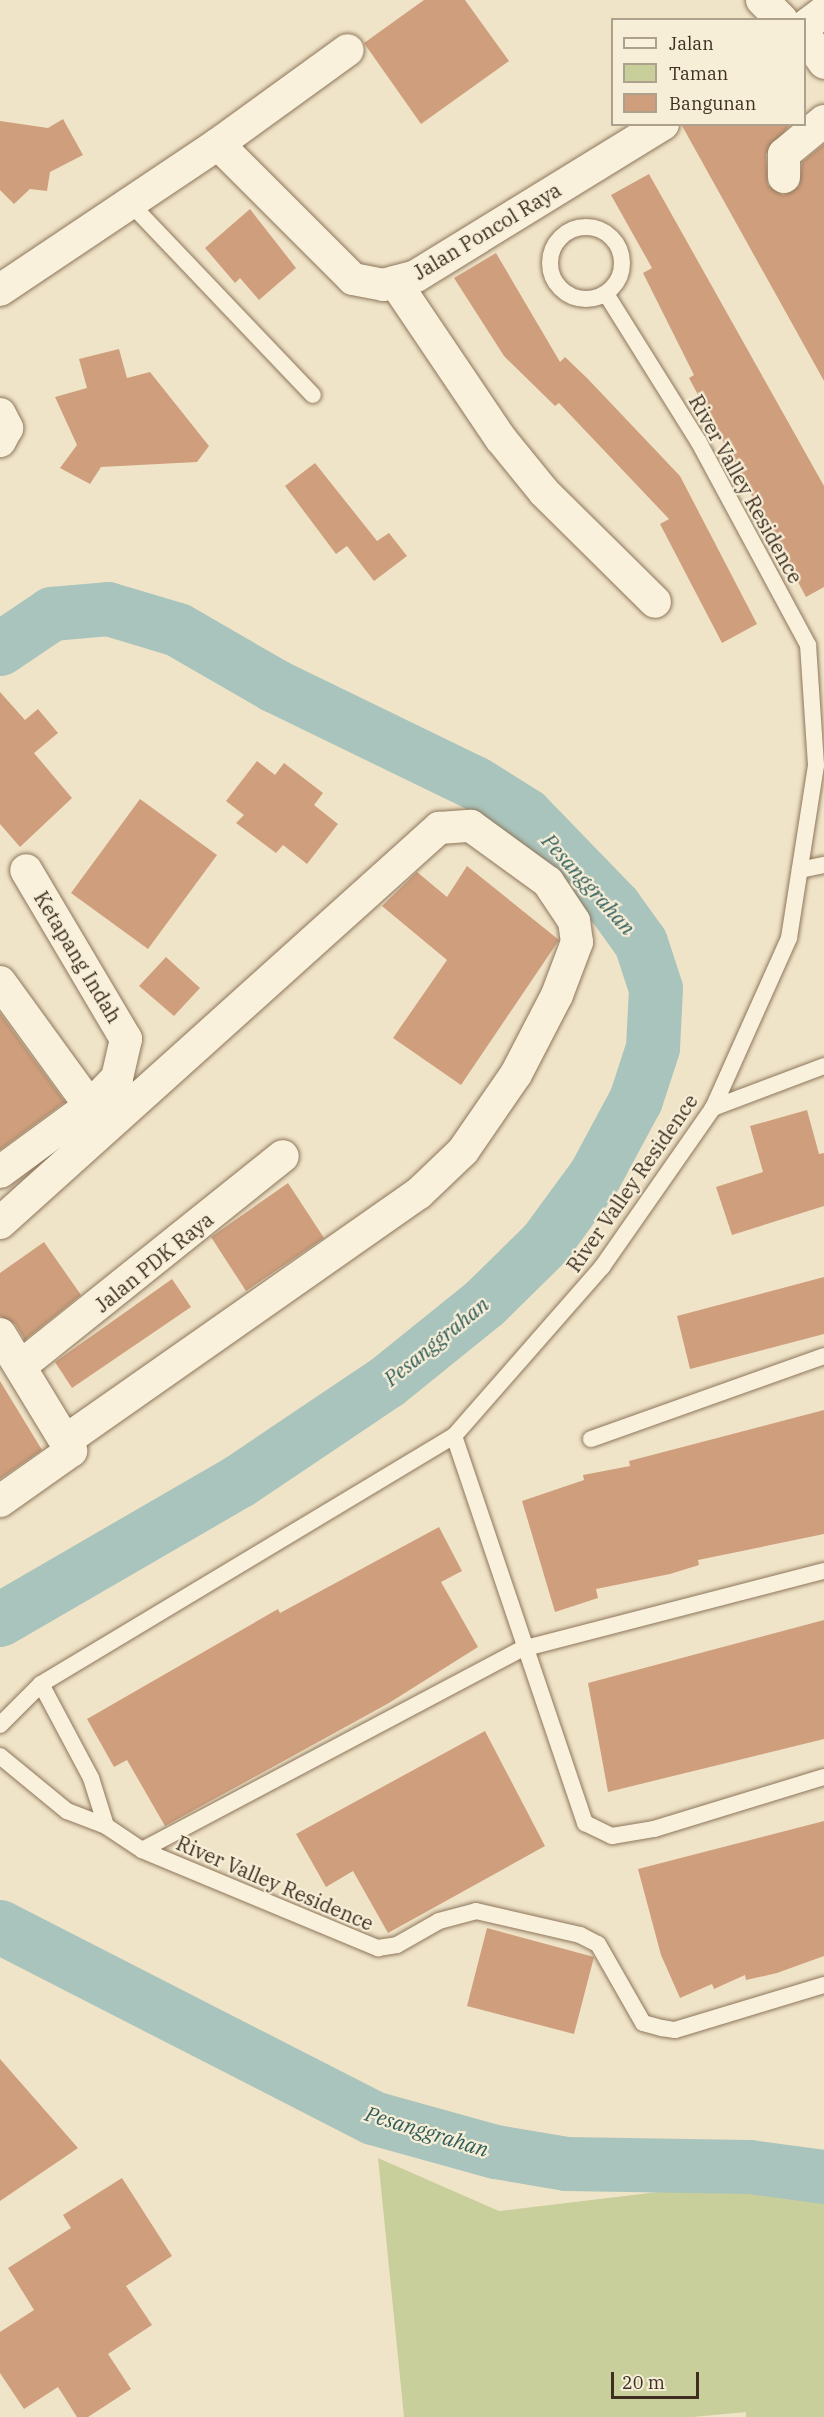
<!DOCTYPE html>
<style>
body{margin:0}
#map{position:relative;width:824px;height:2417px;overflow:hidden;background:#f0e4c8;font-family:"IBM Plex Serif",serif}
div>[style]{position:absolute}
.green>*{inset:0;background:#c9cf9b}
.river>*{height:54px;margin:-27px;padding:0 27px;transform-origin:27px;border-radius:27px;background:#a9c4bc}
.building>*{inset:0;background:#cf9f7d}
.roads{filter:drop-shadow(0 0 2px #8d765c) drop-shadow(0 0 2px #8d765c)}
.lane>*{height:16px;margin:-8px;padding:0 8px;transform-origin:8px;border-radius:8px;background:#faf1dc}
.lane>.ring{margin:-8px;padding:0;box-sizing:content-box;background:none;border:16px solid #faf1dc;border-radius:50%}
.street>*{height:32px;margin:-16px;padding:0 16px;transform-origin:16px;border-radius:16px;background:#faf1dc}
span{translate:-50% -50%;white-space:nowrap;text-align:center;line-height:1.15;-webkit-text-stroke:4.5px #f7eed8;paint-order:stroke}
.street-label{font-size:20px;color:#3d2e20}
.water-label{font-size:21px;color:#2f5d5a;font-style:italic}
.legend{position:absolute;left:611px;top:18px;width:195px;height:108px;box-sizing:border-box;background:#f7eed8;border:2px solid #ada18e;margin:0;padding:8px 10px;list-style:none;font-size:18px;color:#3d2e20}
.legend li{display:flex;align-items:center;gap:12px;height:30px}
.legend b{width:30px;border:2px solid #ada18e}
.scale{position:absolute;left:611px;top:2372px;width:88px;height:27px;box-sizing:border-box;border:3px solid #3d2e20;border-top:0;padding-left:8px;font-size:18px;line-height:21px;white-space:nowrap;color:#3d2e20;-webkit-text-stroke:4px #f7eed8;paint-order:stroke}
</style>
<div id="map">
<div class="green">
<i style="clip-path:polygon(378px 2158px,499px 2211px,824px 2172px,824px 2417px,746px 2417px,746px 2412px,693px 2417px,404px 2417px)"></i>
</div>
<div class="river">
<i style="left:0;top:649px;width:63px;rotate:-33.9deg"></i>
<i style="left:52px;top:614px;width:56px;rotate:-5.1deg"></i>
<i style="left:108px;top:609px;width:73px;rotate:16.7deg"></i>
<i style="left:178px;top:630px;width:112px;rotate:30deg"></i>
<i style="left:275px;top:686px;width:222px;rotate:25.9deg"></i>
<i style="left:475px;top:783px;width:60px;rotate:32.1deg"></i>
<i style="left:526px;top:815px;width:128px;rotate:45.9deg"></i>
<i style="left:615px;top:907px;width:44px;rotate:54.2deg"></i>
<i style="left:641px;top:943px;width:48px;rotate:71.9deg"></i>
<i style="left:656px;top:989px;width:59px;rotate:92.9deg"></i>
<i style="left:653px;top:1048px;width:55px;rotate:108.1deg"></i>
<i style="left:636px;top:1100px;width:86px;rotate:118.3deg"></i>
<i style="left:595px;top:1176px;width:83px;rotate:126.2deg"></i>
<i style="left:546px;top:1243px;width:86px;rotate:135.5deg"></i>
<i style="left:485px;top:1303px;width:126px;rotate:141.1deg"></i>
<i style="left:387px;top:1382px;width:179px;rotate:146.1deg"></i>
<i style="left:238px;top:1482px;width:275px;rotate:149.9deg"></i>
<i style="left:0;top:1927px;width:419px;rotate:27.1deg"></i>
<i style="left:373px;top:2118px;width:128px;rotate:15.5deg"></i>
<i style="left:496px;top:2152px;width:71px;rotate:9.7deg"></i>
<i style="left:566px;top:2164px;width:184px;rotate:0.9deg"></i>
<i style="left:750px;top:2167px;width:75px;rotate:7.7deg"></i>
</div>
<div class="building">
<i style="clip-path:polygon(424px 0,465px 0,509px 61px,421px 124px,364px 43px)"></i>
<i style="clip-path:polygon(63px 119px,83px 155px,50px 172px,47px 191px,30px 189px,14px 204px,0 190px,0 121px,48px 128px)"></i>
<i style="clip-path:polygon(681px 124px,791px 124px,766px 154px,768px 185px,783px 195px,799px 186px,802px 162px,824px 144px,824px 381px)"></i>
<i style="clip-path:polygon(649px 174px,824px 486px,824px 587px,806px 597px,689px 378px,694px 375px,643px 273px,652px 268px,611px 195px)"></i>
<i style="clip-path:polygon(250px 209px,296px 268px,259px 300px,240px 278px,235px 283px,205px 248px)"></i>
<i style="clip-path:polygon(496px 253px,560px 362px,565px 357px,587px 378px,680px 476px,757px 624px,722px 643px,660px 524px,669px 519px,559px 403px,555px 406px,504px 356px,454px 278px)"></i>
<i style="clip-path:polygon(119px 349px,127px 378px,150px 372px,209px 446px,197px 462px,101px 467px,90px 484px,60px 468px,77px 445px,55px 397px,87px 388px,79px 359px)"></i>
<i style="clip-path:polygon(315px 463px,377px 541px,389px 533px,407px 556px,374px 581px,347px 546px,336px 554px,285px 486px)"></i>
<i style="clip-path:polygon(0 692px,25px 720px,38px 709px,58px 733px,34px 753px,72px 798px,20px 847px,0 824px)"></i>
<i style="clip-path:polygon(257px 761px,275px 775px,284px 763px,323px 793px,314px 805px,338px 824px,307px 864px,283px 845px,276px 853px,236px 823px,244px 815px,226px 801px)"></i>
<i style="clip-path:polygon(140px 799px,217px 855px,148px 949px,71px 893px)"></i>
<i style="clip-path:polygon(467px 866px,559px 940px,461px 1085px,393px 1038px,447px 960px,382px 906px,417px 872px,447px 897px)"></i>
<i style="clip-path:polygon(166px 957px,200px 988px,174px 1016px,139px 986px)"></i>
<i style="clip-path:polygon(0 1013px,65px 1102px,0 1150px)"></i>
<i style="clip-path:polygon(807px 1110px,819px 1154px,824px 1153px,824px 1206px,732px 1235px,716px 1187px,763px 1172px,750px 1126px)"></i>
<i style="clip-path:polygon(288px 1183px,324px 1238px,246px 1291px,211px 1237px)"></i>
<i style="clip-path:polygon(44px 1242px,81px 1295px,25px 1340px,15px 1324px,0 1316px,0 1273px)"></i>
<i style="clip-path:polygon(824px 1277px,824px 1334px,690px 1369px,677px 1316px)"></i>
<i style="clip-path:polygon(172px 1279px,191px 1307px,72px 1388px,55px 1362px)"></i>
<i style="clip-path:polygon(0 1381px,42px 1450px,0 1479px)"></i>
<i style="clip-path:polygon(824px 1410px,824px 1534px,698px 1560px,699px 1565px,670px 1574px,596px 1589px,598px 1598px,555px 1612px,522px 1501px,584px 1480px,583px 1475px,630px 1466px,629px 1461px)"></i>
<i style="clip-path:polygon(439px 1527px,462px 1571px,441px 1582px,478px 1647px,389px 1703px,165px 1826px,127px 1760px,114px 1767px,87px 1719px,278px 1609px,280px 1613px)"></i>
<i style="clip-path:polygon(824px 1620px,824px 1739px,608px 1792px,588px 1683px)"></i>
<i style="clip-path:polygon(485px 1731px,545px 1846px,388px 1933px,353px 1871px,326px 1887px,296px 1834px)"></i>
<i style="clip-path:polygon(824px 1821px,824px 1956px,777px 1973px,746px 1980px,745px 1975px,714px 1989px,712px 1984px,680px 1998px,661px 1955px,638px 1869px)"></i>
<i style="clip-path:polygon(487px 1928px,594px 1957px,574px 2034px,467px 2006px)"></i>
<i style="clip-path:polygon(0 2059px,78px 2148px,0 2201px)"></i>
<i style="clip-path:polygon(122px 2178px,172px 2256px,126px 2286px,152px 2325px,108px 2354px,131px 2389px,88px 2417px,77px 2417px,58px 2387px,24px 2409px,0 2373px,0 2332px,34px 2310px,8px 2268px,71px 2228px,63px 2215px)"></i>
</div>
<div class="roads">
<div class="lane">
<i style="left:130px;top:203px;width:265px;rotate:46.4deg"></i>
<i class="ring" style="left:550px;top:227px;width:56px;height:56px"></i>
<i style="left:800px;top:870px;width:25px;rotate:-12deg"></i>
<i style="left:713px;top:1108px;width:119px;rotate:-20.7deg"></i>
<i style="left:454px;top:1436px;width:409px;rotate:71.3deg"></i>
<i style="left:585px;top:1823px;width:30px;rotate:26deg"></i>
<i style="left:612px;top:1836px;width:43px;rotate:-9.5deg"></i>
<i style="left:654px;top:1829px;width:178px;rotate:-17deg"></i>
<i style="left:591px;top:1439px;width:247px;rotate:-19.6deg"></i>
<i style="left:41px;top:1684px;width:106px;rotate:62deg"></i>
<i style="left:91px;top:1778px;width:50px;rotate:72.6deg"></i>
<i style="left:0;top:1725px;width:58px;rotate:-45deg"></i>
<i style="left:41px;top:1684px;width:482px;rotate:-31deg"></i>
<i style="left:454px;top:1436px;width:225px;rotate:-48.8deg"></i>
<i style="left:602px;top:1267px;width:194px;rotate:-55.1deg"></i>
<i style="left:713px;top:1108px;width:186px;rotate:-65.9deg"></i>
<i style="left:789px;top:938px;width:175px;rotate:-81.1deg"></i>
<i style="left:816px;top:765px;width:120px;rotate:-93.8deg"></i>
<i style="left:808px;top:645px;width:232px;rotate:-118.3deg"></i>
<i style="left:698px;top:441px;width:173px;rotate:-122deg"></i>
<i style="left:0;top:1756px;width:87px;rotate:39.4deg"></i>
<i style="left:67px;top:1811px;width:42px;rotate:21deg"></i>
<i style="left:106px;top:1826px;width:43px;rotate:33.7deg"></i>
<i style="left:142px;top:1850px;width:256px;rotate:22.6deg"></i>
<i style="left:378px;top:1948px;width:19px;rotate:-9deg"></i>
<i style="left:397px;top:1945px;width:48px;rotate:-29.7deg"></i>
<i style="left:439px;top:1921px;width:38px;rotate:-15deg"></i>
<i style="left:476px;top:1911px;width:107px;rotate:13deg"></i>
<i style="left:580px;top:1935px;width:20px;rotate:27deg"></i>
<i style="left:598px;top:1944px;width:91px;rotate:60.3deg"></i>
<i style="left:643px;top:2023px;width:20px;rotate:15deg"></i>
<i style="left:662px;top:2028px;width:13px;rotate:9deg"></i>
<i style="left:675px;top:2030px;width:156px;rotate:-16.8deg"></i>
<i style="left:142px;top:1850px;width:430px;rotate:-27.9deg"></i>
<i style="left:522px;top:1649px;width:312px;rotate:-14.5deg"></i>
</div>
<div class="street">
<i style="left:762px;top:0;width:28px;rotate:45deg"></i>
<i style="left:804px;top:27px;width:25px;rotate:-37deg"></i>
<i style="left:804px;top:34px;width:35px;rotate:55deg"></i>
<i style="left:218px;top:144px;width:160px;rotate:-35.9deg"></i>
<i style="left:784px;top:177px;width:23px;rotate:-90deg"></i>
<i style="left:784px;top:154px;width:52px;rotate:-39.5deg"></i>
<i style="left:395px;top:282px;width:189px;rotate:56deg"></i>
<i style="left:501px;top:439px;width:68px;rotate:50.9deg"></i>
<i style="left:544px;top:492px;width:156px;rotate:44.7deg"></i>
<i style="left:0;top:290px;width:262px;rotate:-33.8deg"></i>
<i style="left:218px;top:144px;width:191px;rotate:45deg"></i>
<i style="left:353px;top:279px;width:31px;rotate:11deg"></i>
<i style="left:383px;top:285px;width:34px;rotate:-15deg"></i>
<i style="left:416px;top:276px;width:290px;rotate:-31.6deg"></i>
<i style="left:0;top:414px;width:16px;rotate:63deg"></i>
<i style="left:7px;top:428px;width:15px;rotate:118deg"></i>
<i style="left:0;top:982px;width:153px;rotate:54deg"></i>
<i style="left:0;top:1172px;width:112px;rotate:-36.3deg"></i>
<i style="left:90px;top:1106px;width:39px;rotate:-46deg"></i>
<i style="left:117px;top:1078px;width:40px;rotate:-77deg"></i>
<i style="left:126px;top:1039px;width:196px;rotate:-120.6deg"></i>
<i style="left:0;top:1223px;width:591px;rotate:-41.98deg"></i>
<i style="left:439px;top:828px;width:32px;rotate:-4deg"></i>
<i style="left:471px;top:826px;width:95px;rotate:36deg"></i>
<i style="left:548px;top:882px;width:47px;rotate:56.3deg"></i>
<i style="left:574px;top:921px;width:21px;rotate:82deg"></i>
<i style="left:577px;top:942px;width:57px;rotate:110.7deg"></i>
<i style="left:557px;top:995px;width:89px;rotate:117.4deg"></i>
<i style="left:516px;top:1074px;width:93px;rotate:124.5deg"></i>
<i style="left:463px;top:1151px;width:61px;rotate:136.3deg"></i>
<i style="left:419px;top:1193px;width:429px;rotate:145deg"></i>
<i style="left:0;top:1334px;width:137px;rotate:58.7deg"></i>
<i style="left:71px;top:1451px;width:87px;rotate:144.8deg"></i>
<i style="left:22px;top:1365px;width:334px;rotate:-38.7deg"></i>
</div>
</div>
<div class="street-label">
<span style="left:487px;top:231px;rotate:-31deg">Jalan Poncol Raya</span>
<span style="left:746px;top:489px;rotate:61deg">River Valley Residence</span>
<span style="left:78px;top:957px;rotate:59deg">Ketapang Indah</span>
<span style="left:632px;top:1183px;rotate:-55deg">River Valley Residence</span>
<span style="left:154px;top:1262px;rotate:-39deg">Jalan PDK Raya</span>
<span style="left:275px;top:1883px;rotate:23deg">River Valley Residence</span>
</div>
<div class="water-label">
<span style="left:589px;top:884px;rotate:48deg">Pesanggrahan</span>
<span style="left:436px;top:1341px;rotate:-39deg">Pesanggrahan</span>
<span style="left:427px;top:2131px;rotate:17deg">Pesanggrahan</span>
</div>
<ul class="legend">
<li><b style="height:8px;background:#faf1dc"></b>Jalan</li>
<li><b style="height:16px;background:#c9cf9b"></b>Taman</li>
<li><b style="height:16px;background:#cf9f7d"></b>Bangunan</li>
</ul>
<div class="scale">20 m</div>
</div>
